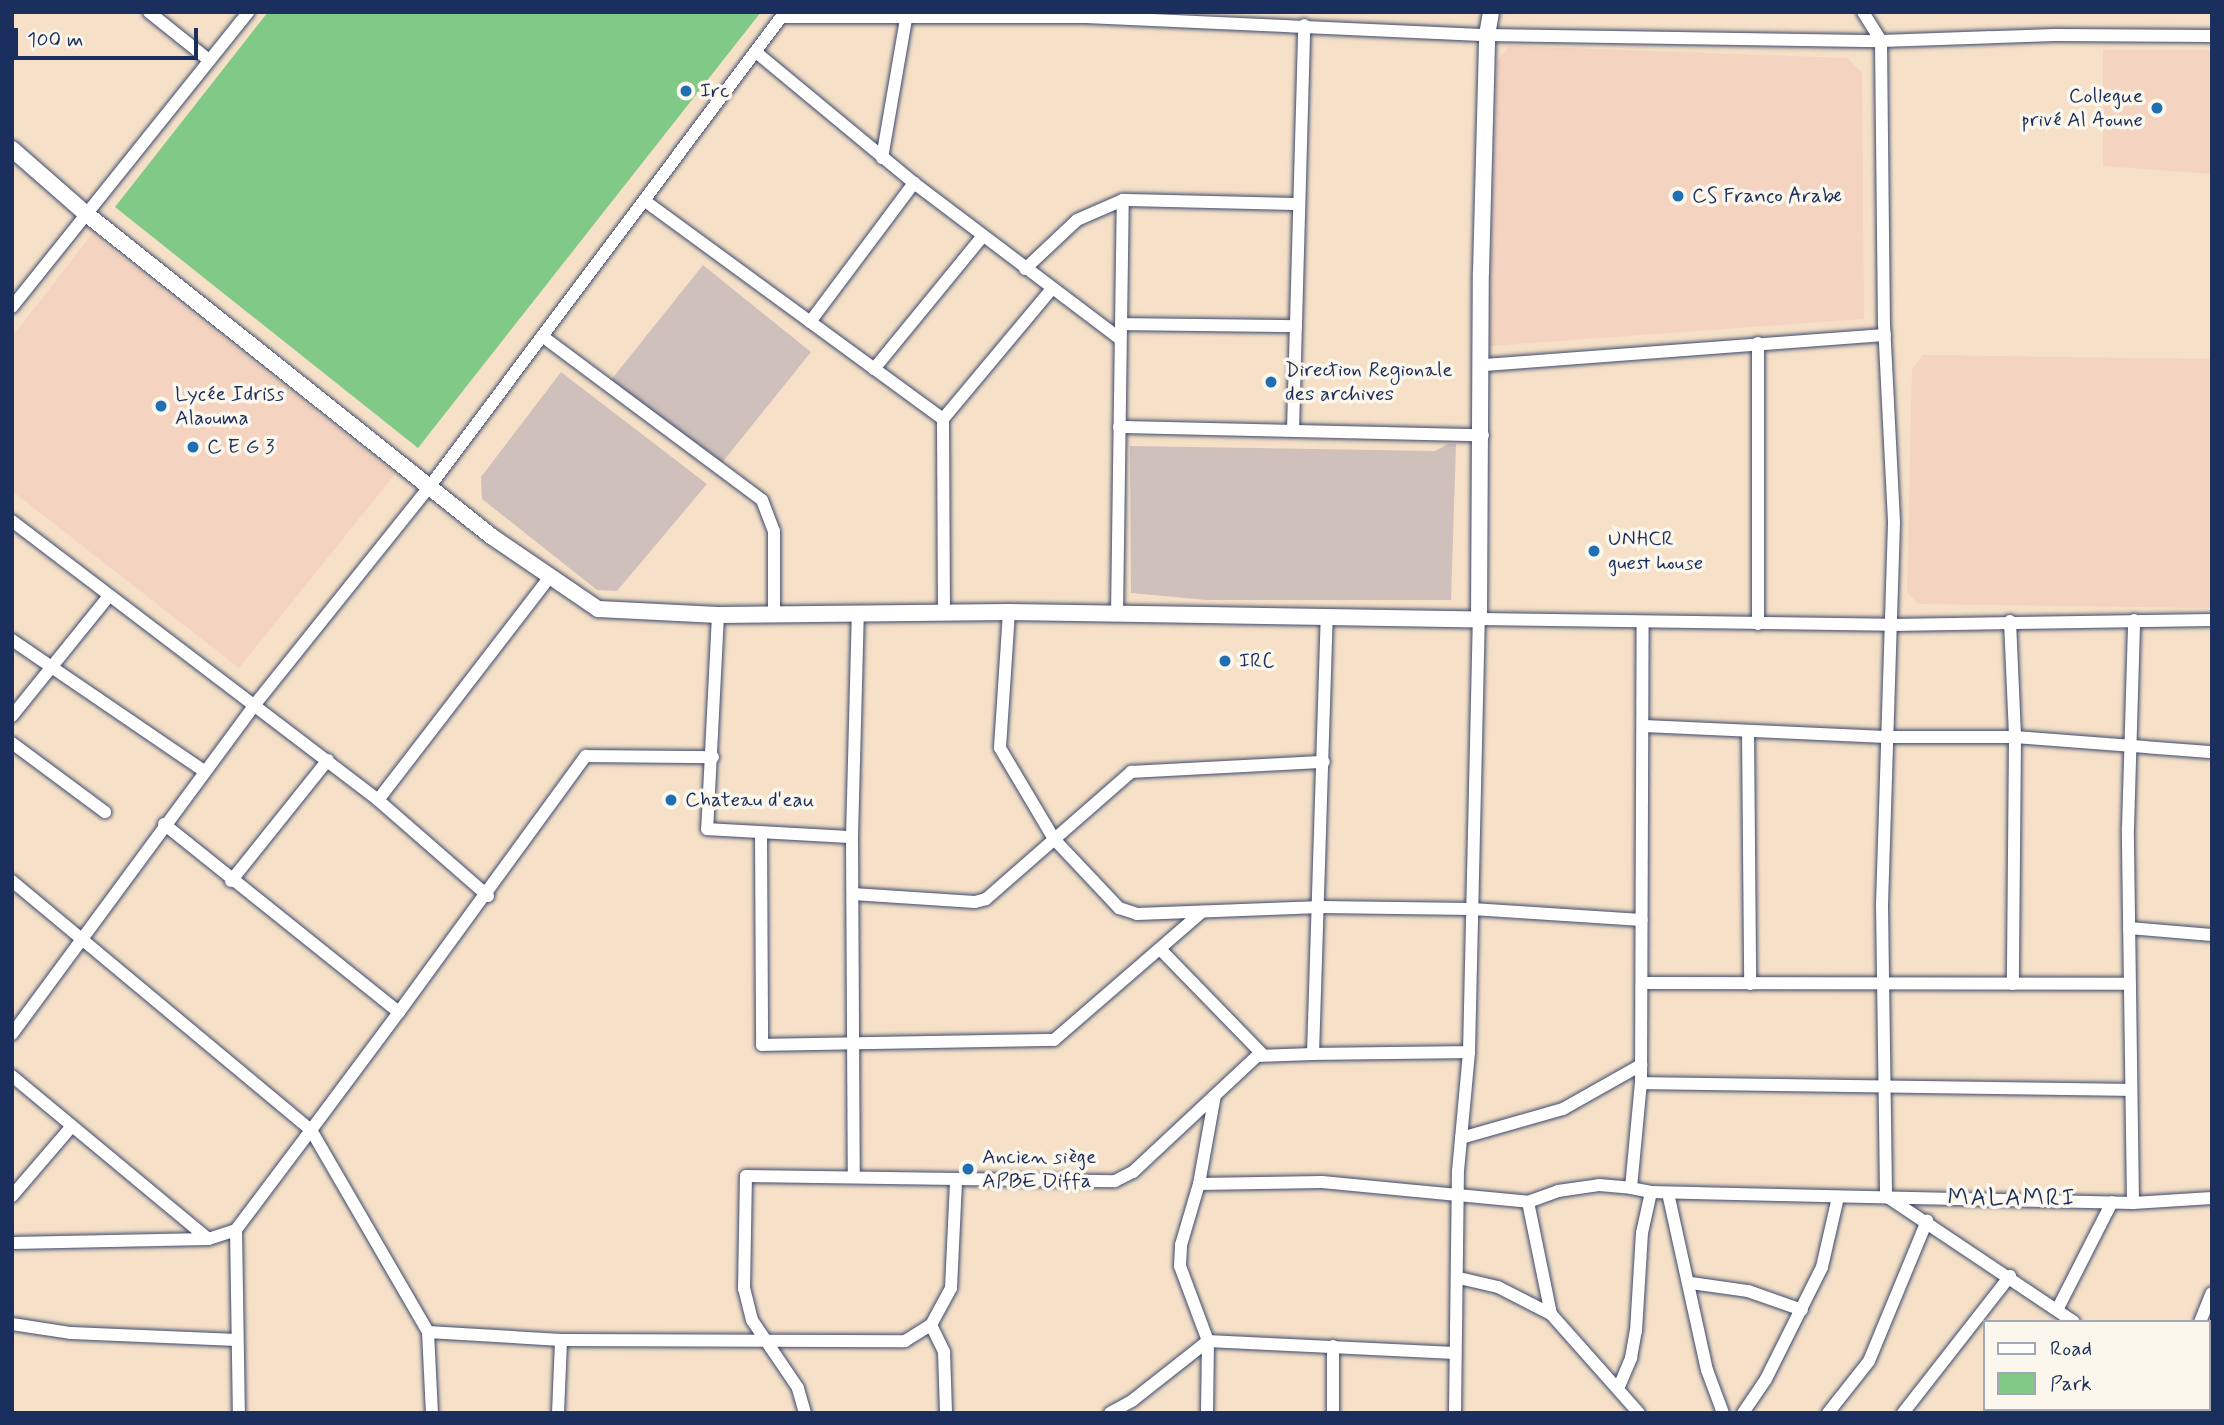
<!DOCTYPE html>
<meta charset="utf-8">
<style>
body{margin:0}
#map{position:relative;width:2224px;height:1425px;overflow:hidden;background:#f6e1c8;font-family:Mynerve,sans-serif}
div>[style]{position:absolute}
.built>*{inset:0;background:#f4d3c1}
.industrial>*{inset:0;background:#d0c0bc}
.green>*{inset:0;background:#81c986}
.roads{filter:drop-shadow(0 0 2px #3c4a6e) drop-shadow(0 0 2px #3c4a6e)}
.street>*{height:12px;margin:-6px;padding:0 6px;transform-origin:6px;border-radius:6px;background:#fff}
.secondary>*{height:16px;margin:-8px;padding:0 8px;transform-origin:8px;border-radius:8px;background:#fff}
.dots>*{width:19px;height:19px;translate:-50% -50%;box-sizing:border-box;border:4px solid #fbf7ec;border-radius:50%}
span{translate:-50% -50%;white-space:nowrap;text-align:center;line-height:1.15;-webkit-text-stroke:7px #fbf7ec;paint-order:stroke}
.poi-label{font-size:21px;color:#1b2f5e}
.left{translate:0 -50%;text-align:left}
.right{translate:-100% -50%;text-align:right}
.quarter-label{font-size:24px;color:#1b2f5e;letter-spacing:2px}
.frame{position:absolute;inset:0;border:14px solid #1b2f5e;pointer-events:none}
.legend{position:absolute;left:1983px;top:1320px;width:228px;height:91px;box-sizing:border-box;background:#fbf7ec;border:2px solid #a1a7b3;margin:0;padding:9px 12px;list-style:none;font-size:21px;color:#1b2f5e}
.legend li{display:flex;align-items:center;gap:14px;height:35px}
.legend b{width:35px;border:2px solid #a1a7b3}
.scale{position:absolute;left:14px;top:28px;width:184px;height:32px;box-sizing:border-box;border:4px solid #1b2f5e;border-top:0;padding-left:9px;font-size:21px;line-height:24px;white-space:nowrap;color:#1b2f5e;-webkit-text-stroke:5px #fbf7ec;paint-order:stroke}
</style>
<div id="map">
<div class="built">
<i style="clip-path:polygon(1509px 46px,1847px 58px,1862px 73px,1864px 319px,1489px 346px,1497px 62px)"></i>
<i style="clip-path:polygon(2103px 50px,2212px 50px,2212px 174px,2103px 166px)"></i>
<i style="clip-path:polygon(92px 234px,395px 474px,239px 668px,12px 491px,12px 337px)"></i>
<i style="clip-path:polygon(1923px 355px,2212px 359px,2212px 608px,1919px 604px,1907px 593px,1912px 369px)"></i>
</div>
<div class="industrial">
<i style="clip-path:polygon(703px 265px,811px 352px,721px 464px,611px 380px)"></i>
<i style="clip-path:polygon(561px 372px,707px 484px,617px 591px,597px 590px,482px 499px,481px 477px)"></i>
<i style="clip-path:polygon(1448px 444px,1456px 444px,1451px 600px,1206px 600px,1131px 593px,1130px 446px,1435px 451px)"></i>
</div>
<div class="green">
<i style="clip-path:polygon(268px 12px,761px 12px,418px 448px,115px 207px)"></i>
</div>
<div class="roads">
<div class="street">
<i style="left:149px;top:12px;width:77px;rotate:38.7deg"></i>
<i style="left:1863px;top:12px;width:34px;rotate:58deg"></i>
<i style="left:1881px;top:41px;width:283px;rotate:89.4deg"></i>
<i style="left:1884px;top:324px;width:199px;rotate:87.1deg"></i>
<i style="left:1894px;top:523px;width:382px;rotate:91.8deg"></i>
<i style="left:1882px;top:905px;width:291px;rotate:89.2deg"></i>
<i style="left:784px;top:17px;width:302px"></i>
<i style="left:1086px;top:17px;width:401px;rotate:2.6deg"></i>
<i style="left:1487px;top:35px;width:394px;rotate:0.9deg"></i>
<i style="left:1881px;top:41px;width:174px;rotate:-2deg"></i>
<i style="left:2055px;top:35px;width:157px;rotate:0.4deg"></i>
<i style="left:757px;top:53px;width:204px;rotate:39.6deg"></i>
<i style="left:914px;top:183px;width:258px;rotate:37.1deg"></i>
<i style="left:882px;top:158px;width:147px;rotate:-80.2deg"></i>
<i style="left:645px;top:201px;width:369px;rotate:36.2deg"></i>
<i style="left:1025px;top:269px;width:71px;rotate:-43.3deg"></i>
<i style="left:1077px;top:220px;width:50px;rotate:-23.5deg"></i>
<i style="left:1123px;top:200px;width:176px;rotate:1.3deg"></i>
<i style="left:12px;top:307px;width:378px;rotate:-51.3deg"></i>
<i style="left:810px;top:322px;width:174px;rotate:-53.2deg"></i>
<i style="left:1121px;top:324px;width:175px;rotate:0.7deg"></i>
<i style="left:542px;top:336px;width:274px;rotate:36.7deg"></i>
<i style="left:762px;top:500px;width:33px;rotate:69deg"></i>
<i style="left:774px;top:531px;width:82px;rotate:90deg"></i>
<i style="left:1484px;top:365px;width:402px;rotate:-4.3deg"></i>
<i style="left:874px;top:369px;width:172px;rotate:-50.7deg"></i>
<i style="left:1119px;top:427px;width:364px;rotate:1.3deg"></i>
<i style="left:1293px;top:430px;width:405px;rotate:-88.4deg"></i>
<i style="left:12px;top:521px;width:460px;rotate:37.3deg"></i>
<i style="left:378px;top:800px;width:146px;rotate:41.1deg"></i>
<i style="left:1009px;top:612px;width:136px;rotate:93.8deg"></i>
<i style="left:1000px;top:748px;width:106px;rotate:59.3deg"></i>
<i style="left:1054px;top:839px;width:95px;rotate:46.7deg"></i>
<i style="left:1119px;top:908px;width:19px;rotate:18deg"></i>
<i style="left:1137px;top:914px;width:184px;rotate:-2.2deg"></i>
<i style="left:1321px;top:907px;width:151px;rotate:0.8deg"></i>
<i style="left:1472px;top:909px;width:170px;rotate:3.7deg"></i>
<i style="left:944px;top:613px;width:194px;rotate:-90.3deg"></i>
<i style="left:943px;top:419px;width:168px;rotate:-50.1deg"></i>
<i style="left:1117px;top:614px;width:414px;rotate:-89.2deg"></i>
<i style="left:718px;top:615px;width:214px;rotate:92.9deg"></i>
<i style="left:707px;top:829px;width:145px;rotate:3.2deg"></i>
<i style="left:852px;top:837px;width:224px;rotate:-88.5deg"></i>
<i style="left:2010px;top:621px;width:116px;rotate:87.5deg"></i>
<i style="left:2015px;top:737px;width:247px;rotate:90.5deg"></i>
<i style="left:1758px;top:624px;width:281px;rotate:-90deg"></i>
<i style="left:12px;top:640px;width:232px;rotate:34.3deg"></i>
<i style="left:12px;top:716px;width:154px;rotate:-51.1deg"></i>
<i style="left:1644px;top:726px;width:242px;rotate:2.6deg"></i>
<i style="left:1886px;top:737px;width:129px"></i>
<i style="left:2015px;top:737px;width:198px;rotate:4.4deg"></i>
<i style="left:1748px;top:731px;width:253px;rotate:89.5deg"></i>
<i style="left:12px;top:743px;width:116px;rotate:36.6deg"></i>
<i style="left:378px;top:800px;width:280px;rotate:-52.4deg"></i>
<i style="left:164px;top:824px;width:301px;rotate:38.7deg"></i>
<i style="left:399px;top:1012px;width:317px;rotate:-53.9deg"></i>
<i style="left:586px;top:756px;width:127px;rotate:0.5deg"></i>
<i style="left:761px;top:833px;width:212px;rotate:89.7deg"></i>
<i style="left:762px;top:1045px;width:292px;rotate:-1deg"></i>
<i style="left:1054px;top:1040px;width:196px;rotate:-40.9deg"></i>
<i style="left:852px;top:837px;width:338px;rotate:89.7deg"></i>
<i style="left:12px;top:881px;width:389px;rotate:39.8deg"></i>
<i style="left:311px;top:1130px;width:125px;rotate:126.9deg"></i>
<i style="left:236px;top:1230px;width:29px;rotate:162deg"></i>
<i style="left:208px;top:1239px;width:196px;rotate:178.8deg"></i>
<i style="left:231px;top:881px;width:155px;rotate:-51.3deg"></i>
<i style="left:853px;top:894px;width:122px;rotate:3.8deg"></i>
<i style="left:975px;top:902px;width:11px;rotate:-15deg"></i>
<i style="left:986px;top:899px;width:193px;rotate:-41.2deg"></i>
<i style="left:1131px;top:772px;width:193px;rotate:-3deg"></i>
<i style="left:2129px;top:928px;width:83px;rotate:4.8deg"></i>
<i style="left:1160px;top:949px;width:146px;rotate:45.8deg"></i>
<i style="left:1642px;top:983px;width:486px;rotate:0.1deg"></i>
<i style="left:399px;top:1012px;width:147px;rotate:126.7deg"></i>
<i style="left:311px;top:1130px;width:233px;rotate:59.9deg"></i>
<i style="left:428px;top:1332px;width:81px;rotate:87.2deg"></i>
<i style="left:12px;top:1034px;width:405px;rotate:-53.6deg"></i>
<i style="left:252px;top:708px;width:285px;rotate:-51.3deg"></i>
<i style="left:430px;top:486px;width:592px;rotate:-53.17deg"></i>
<i style="left:1313px;top:1054px;width:156px;rotate:-0.7deg"></i>
<i style="left:12px;top:1076px;width:255px;rotate:39.7deg"></i>
<i style="left:1641px;top:1083px;width:490px;rotate:0.8deg"></i>
<i style="left:1461px;top:1138px;width:106px;rotate:-15.9deg"></i>
<i style="left:1563px;top:1109px;width:90px;rotate:-29.4deg"></i>
<i style="left:1199px;top:1184px;width:123px;rotate:-0.9deg"></i>
<i style="left:1322px;top:1182px;width:207px;rotate:5.5deg"></i>
<i style="left:1528px;top:1202px;width:32px;rotate:-20deg"></i>
<i style="left:1558px;top:1191px;width:41px;rotate:-8.3deg"></i>
<i style="left:1599px;top:1185px;width:32px;rotate:5deg"></i>
<i style="left:1651px;top:1192px;width:482px;rotate:1.3deg"></i>
<i style="left:2133px;top:1203px;width:79px;rotate:-3.6deg"></i>
<i style="left:1668px;top:1193px;width:181px;rotate:77.6deg"></i>
<i style="left:1707px;top:1370px;width:46px;rotate:69.6deg"></i>
<i style="left:12px;top:1196px;width:92px;rotate:-49.4deg"></i>
<i style="left:1886px;top:1196px;width:226px;rotate:33.8deg"></i>
<i style="left:1528px;top:1202px;width:114px;rotate:78.4deg"></i>
<i style="left:2133px;top:1203px;width:375px;rotate:-90.8deg"></i>
<i style="left:2128px;top:828px;width:208px;rotate:-88.3deg"></i>
<i style="left:236px;top:1230px;width:183px;rotate:89.1deg"></i>
<i style="left:1459px;top:1278px;width:40px;rotate:13deg"></i>
<i style="left:1498px;top:1287px;width:59px;rotate:27deg"></i>
<i style="left:1551px;top:1314px;width:132px;rotate:48.4deg"></i>
<i style="left:1691px;top:1283px;width:58px;rotate:8deg"></i>
<i style="left:1748px;top:1291px;width:57px;rotate:19.4deg"></i>
<i style="left:2057px;top:1310px;width:121px;rotate:-63deg"></i>
<i style="left:2200px;top:1322px;width:31px;rotate:-68deg"></i>
<i style="left:12px;top:1324px;width:60px;rotate:8.7deg"></i>
<i style="left:71px;top:1333px;width:166px;rotate:2.4deg"></i>
<i style="left:931px;top:1325px;width:30px;rotate:64deg"></i>
<i style="left:944px;top:1352px;width:61px;rotate:88.1deg"></i>
<i style="left:428px;top:1332px;width:133px;rotate:3.4deg"></i>
<i style="left:561px;top:1340px;width:344px;rotate:0.2deg"></i>
<i style="left:905px;top:1341px;width:31px;rotate:-32deg"></i>
<i style="left:931px;top:1325px;width:42px;rotate:-61.6deg"></i>
<i style="left:951px;top:1288px;width:107px;rotate:-87.3deg"></i>
<i style="left:1618px;top:1389px;width:34px;rotate:-67deg"></i>
<i style="left:1631px;top:1358px;width:27px;rotate:-80deg"></i>
<i style="left:1636px;top:1331px;width:98px;rotate:-86.5deg"></i>
<i style="left:1642px;top:1233px;width:42px;rotate:-77.6deg"></i>
<i style="left:1651px;top:1192px;width:20px;rotate:-169deg"></i>
<i style="left:1631px;top:1188px;width:105px;rotate:-84.6deg"></i>
<i style="left:1641px;top:1083px;width:460px;rotate:-89.8deg"></i>
<i style="left:558px;top:1413px;width:73px;rotate:-87.6deg"></i>
<i style="left:805px;top:1413px;width:26px;rotate:-106deg"></i>
<i style="left:798px;top:1388px;width:82px;rotate:-124.1deg"></i>
<i style="left:752px;top:1320px;width:32px;rotate:-104deg"></i>
<i style="left:744px;top:1289px;width:113px;rotate:-89deg"></i>
<i style="left:746px;top:1176px;width:369px;rotate:0.8deg"></i>
<i style="left:1115px;top:1181px;width:20px;rotate:-27deg"></i>
<i style="left:1133px;top:1172px;width:170px;rotate:-43.1deg"></i>
<i style="left:1257px;top:1056px;width:56px;rotate:-2deg"></i>
<i style="left:1313px;top:1054px;width:439px;rotate:-88.2deg"></i>
<i style="left:1110px;top:1413px;width:26px;rotate:-29deg"></i>
<i style="left:1133px;top:1400px;width:95px;rotate:-38.2deg"></i>
<i style="left:1208px;top:1341px;width:246px;rotate:2.8deg"></i>
<i style="left:1207px;top:1413px;width:72px;rotate:-89.2deg"></i>
<i style="left:1208px;top:1341px;width:80px;rotate:-110.5deg"></i>
<i style="left:1180px;top:1266px;width:21px;rotate:-87deg"></i>
<i style="left:1181px;top:1245px;width:64px;rotate:-73.6deg"></i>
<i style="left:1199px;top:1184px;width:90px;rotate:-79.8deg"></i>
<i style="left:1333px;top:1413px;width:67px;rotate:-90deg"></i>
<i style="left:1455px;top:1413px;width:242px;rotate:-89.3deg"></i>
<i style="left:1458px;top:1171px;width:120px;rotate:-84.7deg"></i>
<i style="left:1469px;top:1052px;width:433px;rotate:-88.7deg"></i>
<i style="left:1479px;top:619px;width:412px;rotate:0.8deg"></i>
<i style="left:1891px;top:625px;width:321px;rotate:-0.9deg"></i>
<i style="left:1743px;top:1413px;width:41px;rotate:-55.9deg"></i>
<i style="left:1766px;top:1379px;width:125px;rotate:-63.4deg"></i>
<i style="left:1822px;top:1267px;width:72px;rotate:-77.1deg"></i>
<i style="left:1828px;top:1413px;width:66px;rotate:-51.7deg"></i>
<i style="left:1869px;top:1361px;width:152px;rotate:-67.5deg"></i>
<i style="left:1903px;top:1413px;width:174px;rotate:-52deg"></i>
<i style="left:2039px;top:1413px;width:5px;rotate:-53deg"></i>
<i style="left:2168px;top:1413px;width:4px;rotate:-90deg"></i>
<i style="left:2210px;top:1413px;width:38px;rotate:-87deg"></i>
</div>
<div class="secondary">
<i style="left:12px;top:149px;width:96px;rotate:41.2deg"></i>
<i style="left:84px;top:212px;width:520px;rotate:38.52deg"></i>
<i style="left:491px;top:536px;width:130px;rotate:34.3deg"></i>
<i style="left:598px;top:609px;width:120px;rotate:2.9deg"></i>
<i style="left:718px;top:615px;width:291px;rotate:-0.6deg"></i>
<i style="left:1009px;top:612px;width:470px;rotate:0.9deg"></i>
<i style="left:1479px;top:619px;width:347px;rotate:-89.7deg"></i>
<i style="left:1481px;top:272px;width:237px;rotate:-88.5deg"></i>
<i style="left:1487px;top:35px;width:23px;rotate:-80deg"></i>
</div>
</div>
<div class="dots">
<i style="left:686px;top:91px;background:#1f6fb2"></i>
<i style="left:2157px;top:108px;background:#1f6fb2"></i>
<i style="left:1678px;top:196px;background:#1f6fb2"></i>
<i style="left:1271px;top:382px;background:#1f6fb2"></i>
<i style="left:161px;top:406px;background:#1f6fb2"></i>
<i style="left:193px;top:447px;background:#1f6fb2"></i>
<i style="left:1594px;top:551px;background:#1f6fb2"></i>
<i style="left:1225px;top:661px;background:#1f6fb2"></i>
<i style="left:671px;top:800px;background:#1f6fb2"></i>
<i style="left:968px;top:1169px;background:#1f6fb2"></i>
</div>
<div class="poi-label">
<span class="left" style="left:700px;top:91px">Irc</span>
<span class="right" style="left:2143px;top:108px">Collegue<br>privé Al Aoune</span>
<span class="left" style="left:1692px;top:196px">CS Franco Arabe</span>
<span class="left" style="left:1285px;top:382px">Direction Regionale<br>des archives</span>
<span class="left" style="left:175px;top:406px">Lycée Idriss<br>Alaouma</span>
<span class="left" style="left:207px;top:447px">C E G 3</span>
<span class="left" style="left:1608px;top:551px">UNHCR<br>guest house</span>
<span class="left" style="left:1239px;top:661px">IRC</span>
<span class="left" style="left:685px;top:800px">Chateau d'eau</span>
<span class="left" style="left:982px;top:1169px">Ancien siège<br>APBE Diffa</span>
</div>
<div class="quarter-label">
<span style="left:2012px;top:1199px">MALAMRI</span>
</div>
<div class="frame"></div>
<ul class="legend">
<li><b style="height:9px;background:#fff"></b>Road</li>
<li><b style="height:19px;background:#81c986"></b>Park</li>
</ul>
<div class="scale">100 m</div>
</div>
